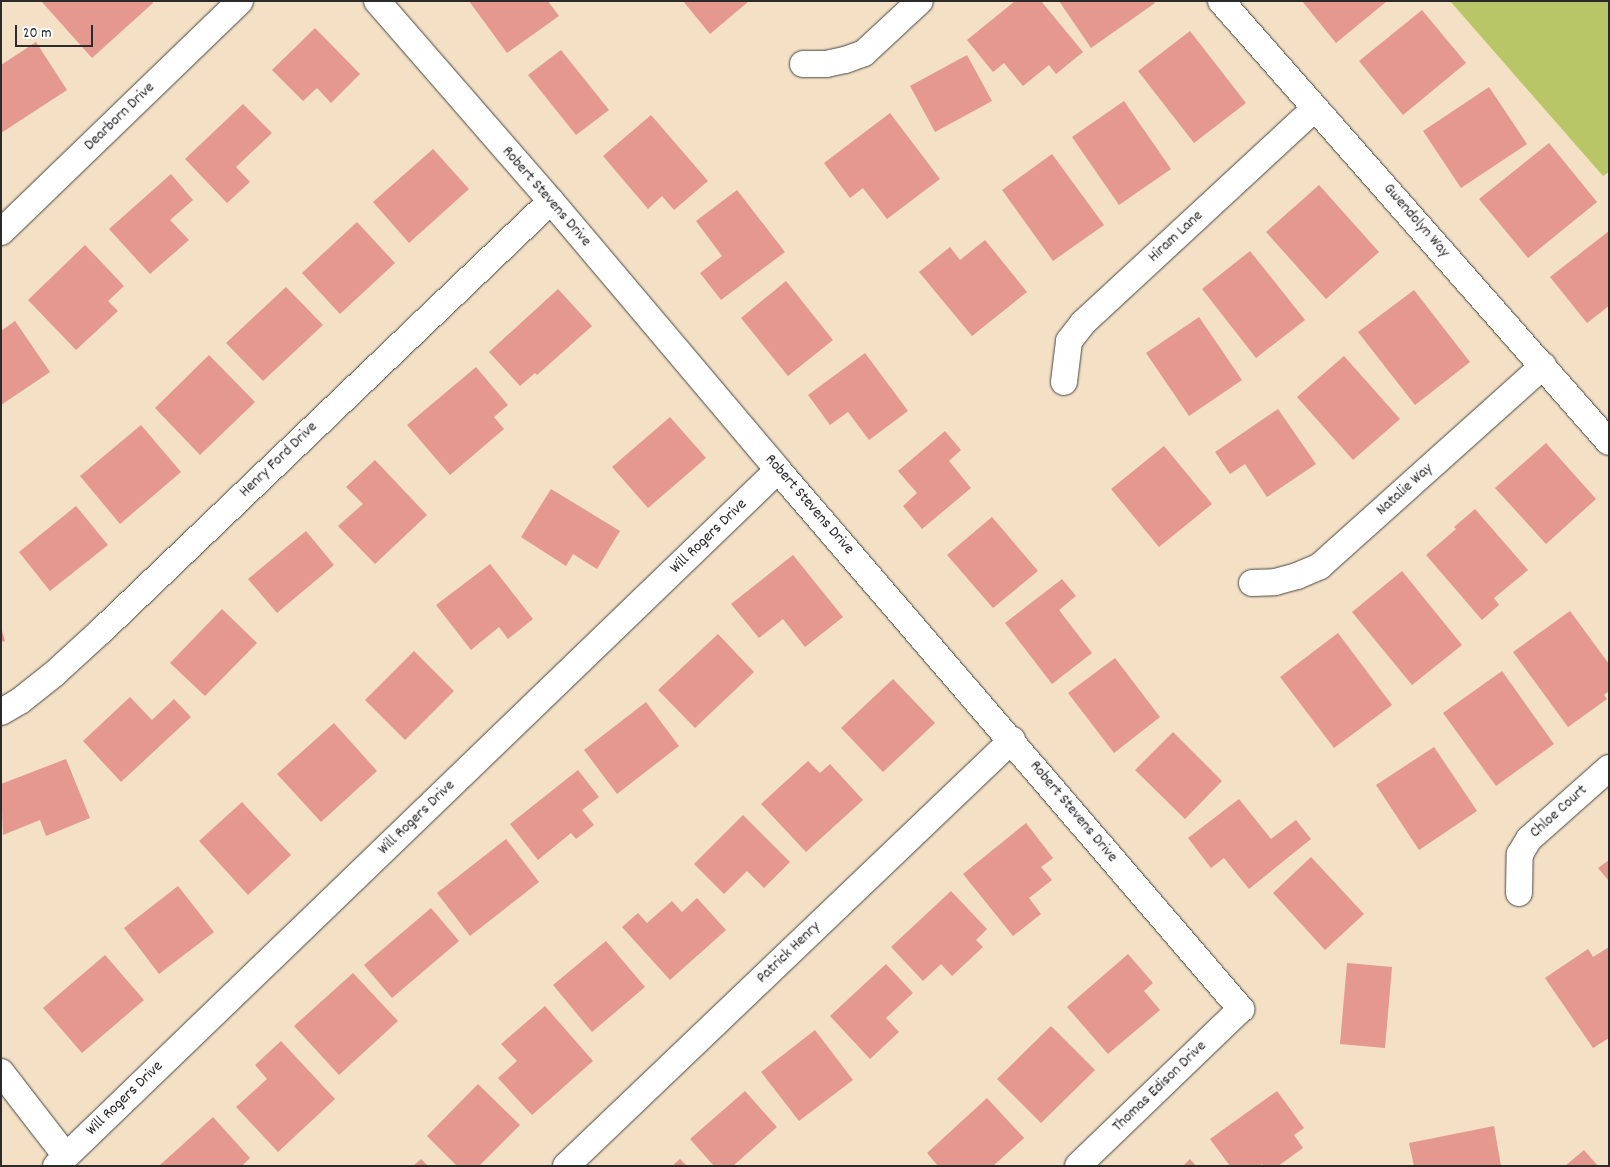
<!DOCTYPE html>
<style>
body{margin:0}
#map{position:relative;width:1610px;height:1167px;overflow:hidden;background:#f3e0c5;font-family:Dekko,sans-serif}
div>[style]{position:absolute}
.green>*{inset:0;background:#b9c668}
.building>*{inset:0;background:#e5988e}
.roads{filter:drop-shadow(0 0 1px #494642) drop-shadow(0 0 1px #494642)}
.street>*{height:26px;margin:-13px;padding:0 13px;transform-origin:13px;border-radius:13px;background:#fff}
span{translate:-50% -50%;white-space:nowrap;text-align:center;line-height:1.15;-webkit-text-stroke:4px #fff;paint-order:stroke}
.street-label{font-size:16px;color:#2b2b2b}
.frame{position:absolute;inset:0;border:2px solid #2b2b2b;pointer-events:none}
.scale{position:absolute;left:15px;top:25px;width:78px;height:22px;box-sizing:border-box;border:2px solid #2b2b2b;border-top:0;padding-left:6px;font-size:15px;line-height:18px;white-space:nowrap;color:#2b2b2b;-webkit-text-stroke:4px #fff;paint-order:stroke}
</style>
<div id="map">
<div class="green">
<i style="clip-path:polygon(1450px 1px,1609px 1px,1609px 172px,1603px 176px)"></i>
</div>
<div class="building">
<i style="clip-path:polygon(41px 1px,152px 1px,153px 3px,92px 58px)"></i>
<i style="clip-path:polygon(469px 1px,548px 1px,559px 16px,507px 53px)"></i>
<i style="clip-path:polygon(683px 1px,749px 1px,710px 34px)"></i>
<i style="clip-path:polygon(1015px 1px,1041px 1px,1083px 52px,1056px 74px,1049px 65px,1023px 86px,1004px 63px,993px 72px,967px 40px)"></i>
<i style="clip-path:polygon(1059px 1px,1153px 1px,1155px 3px,1091px 48px)"></i>
<i style="clip-path:polygon(1302px 1px,1387px 1px,1336px 43px)"></i>
<i style="clip-path:polygon(1422px 10px,1466px 63px,1403px 115px,1359px 61px)"></i>
<i style="clip-path:polygon(315px 28px,360px 74px,331px 103px,317px 88px,303px 101px,272px 70px)"></i>
<i style="clip-path:polygon(1190px 31px,1246px 103px,1194px 143px,1138px 71px)"></i>
<i style="clip-path:polygon(36px 42px,67px 90px,1px 133px,1px 65px)"></i>
<i style="clip-path:polygon(561px 50px,609px 110px,576px 135px,528px 75px)"></i>
<i style="clip-path:polygon(967px 55px,992px 101px,935px 132px,910px 86px)"></i>
<i style="clip-path:polygon(1489px 87px,1527px 144px,1461px 188px,1423px 131px)"></i>
<i style="clip-path:polygon(1124px 101px,1171px 169px,1119px 205px,1072px 137px)"></i>
<i style="clip-path:polygon(243px 104px,272px 133px,236px 167px,250px 182px,227px 203px,185px 159px)"></i>
<i style="clip-path:polygon(890px 113px,940px 179px,887px 219px,863px 188px,850px 198px,824px 163px)"></i>
<i style="clip-path:polygon(651px 115px,708px 181px,674px 210px,662px 196px,648px 209px,603px 156px)"></i>
<i style="clip-path:polygon(1549px 143px,1597px 202px,1528px 258px,1479px 199px)"></i>
<i style="clip-path:polygon(433px 149px,469px 189px,409px 243px,373px 202px)"></i>
<i style="clip-path:polygon(1052px 154px,1104px 225px,1053px 261px,1002px 190px)"></i>
<i style="clip-path:polygon(171px 174px,193px 200px,170px 220px,189px 240px,150px 274px,109px 229px)"></i>
<i style="clip-path:polygon(1319px 185px,1379px 252px,1326px 299px,1266px 232px)"></i>
<i style="clip-path:polygon(737px 190px,785px 252px,721px 300px,700px 273px,722px 256px,696px 221px)"></i>
<i style="clip-path:polygon(357px 222px,395px 263px,340px 314px,302px 273px)"></i>
<i style="clip-path:polygon(1609px 231px,1609px 306px,1587px 323px,1550px 277px)"></i>
<i style="clip-path:polygon(985px 240px,1027px 292px,972px 336px,919px 272px,950px 247px,960px 260px)"></i>
<i style="clip-path:polygon(85px 245px,124px 286px,108px 301px,118px 311px,76px 350px,28px 300px)"></i>
<i style="clip-path:polygon(1250px 251px,1305px 320px,1256px 358px,1202px 289px)"></i>
<i style="clip-path:polygon(786px 281px,833px 340px,788px 376px,741px 318px)"></i>
<i style="clip-path:polygon(286px 287px,323px 325px,263px 381px,226px 343px)"></i>
<i style="clip-path:polygon(558px 289px,592px 326px,537px 375px,535px 373px,520px 386px,489px 352px)"></i>
<i style="clip-path:polygon(1414px 290px,1470px 362px,1415px 405px,1358px 332px)"></i>
<i style="clip-path:polygon(1199px 317px,1242px 380px,1189px 416px,1146px 353px)"></i>
<i style="clip-path:polygon(15px 321px,50px 372px,1px 405px,1px 331px)"></i>
<i style="clip-path:polygon(865px 353px,908px 411px,869px 440px,848px 412px,830px 425px,808px 395px)"></i>
<i style="clip-path:polygon(209px 355px,255px 402px,200px 455px,155px 408px)"></i>
<i style="clip-path:polygon(1344px 356px,1400px 419px,1353px 460px,1297px 397px)"></i>
<i style="clip-path:polygon(476px 367px,508px 405px,494px 417px,504px 429px,450px 475px,407px 425px)"></i>
<i style="clip-path:polygon(1278px 409px,1316px 464px,1267px 497px,1245px 464px,1230px 474px,1215px 452px)"></i>
<i style="clip-path:polygon(670px 417px,706px 458px,648px 508px,612px 467px)"></i>
<i style="clip-path:polygon(141px 425px,181px 472px,120px 524px,80px 476px)"></i>
<i style="clip-path:polygon(945px 431px,961px 450px,949px 461px,971px 488px,922px 529px,903px 506px,917px 493px,898px 471px)"></i>
<i style="clip-path:polygon(1546px 443px,1596px 499px,1546px 544px,1495px 488px)"></i>
<i style="clip-path:polygon(1164px 446px,1212px 504px,1159px 547px,1111px 489px)"></i>
<i style="clip-path:polygon(375px 460px,427px 515px,375px 564px,338px 526px,363px 504px,346px 487px)"></i>
<i style="clip-path:polygon(551px 489px,620px 531px,597px 569px,573px 554px,566px 566px,521px 537px)"></i>
<i style="clip-path:polygon(76px 506px,108px 545px,50px 591px,19px 552px)"></i>
<i style="clip-path:polygon(1475px 509px,1528px 570px,1494px 598px,1499px 605px,1482px 620px,1426px 555px,1456px 529px,1454px 527px)"></i>
<i style="clip-path:polygon(992px 517px,1038px 571px,993px 608px,947px 555px)"></i>
<i style="clip-path:polygon(306px 531px,334px 565px,277px 613px,248px 579px)"></i>
<i style="clip-path:polygon(793px 555px,843px 617px,805px 647px,783px 619px,759px 638px,731px 604px)"></i>
<i style="clip-path:polygon(490px 564px,533px 619px,508px 639px,499px 627px,471px 650px,436px 605px)"></i>
<i style="clip-path:polygon(1402px 571px,1462px 645px,1412px 685px,1352px 612px)"></i>
<i style="clip-path:polygon(1062px 579px,1076px 596px,1059px 610px,1092px 653px,1052px 684px,1005px 623px)"></i>
<i style="clip-path:polygon(222px 609px,257px 643px,205px 696px,170px 663px)"></i>
<i style="clip-path:polygon(1570px 611px,1609px 664px,1609px 691px,1604px 695px,1607px 699px,1568px 727px,1513px 652px)"></i>
<i style="clip-path:polygon(1px 627px,5px 641px,1px 642px)"></i>
<i style="clip-path:polygon(1338px 633px,1392px 705px,1334px 748px,1280px 677px)"></i>
<i style="clip-path:polygon(718px 634px,754px 672px,695px 728px,658px 690px)"></i>
<i style="clip-path:polygon(414px 651px,454px 691px,405px 740px,365px 700px)"></i>
<i style="clip-path:polygon(1115px 658px,1160px 717px,1114px 753px,1068px 693px)"></i>
<i style="clip-path:polygon(1502px 671px,1554px 744px,1496px 786px,1443px 713px)"></i>
<i style="clip-path:polygon(893px 679px,935px 723px,883px 772px,841px 728px)"></i>
<i style="clip-path:polygon(130px 697px,152px 720px,174px 699px,191px 717px,121px 782px,83px 741px)"></i>
<i style="clip-path:polygon(646px 702px,679px 746px,617px 794px,584px 750px)"></i>
<i style="clip-path:polygon(334px 723px,377px 771px,321px 822px,277px 774px)"></i>
<i style="clip-path:polygon(1173px 732px,1222px 781px,1185px 819px,1135px 770px)"></i>
<i style="clip-path:polygon(1434px 747px,1477px 811px,1419px 850px,1376px 785px)"></i>
<i style="clip-path:polygon(66px 759px,90px 818px,46px 836px,40px 820px,3px 835px,1px 784px)"></i>
<i style="clip-path:polygon(808px 761px,820px 773px,830px 764px,863px 800px,806px 852px,761px 804px)"></i>
<i style="clip-path:polygon(578px 770px,599px 797px,582px 810px,594px 825px,576px 839px,571px 833px,538px 860px,510px 824px)"></i>
<i style="clip-path:polygon(1239px 799px,1271px 839px,1296px 820px,1311px 839px,1249px 889px,1224px 858px,1211px 868px,1188px 838px)"></i>
<i style="clip-path:polygon(242px 802px,291px 855px,248px 895px,199px 841px)"></i>
<i style="clip-path:polygon(743px 815px,790px 862px,764px 888px,747px 871px,724px 894px,694px 864px)"></i>
<i style="clip-path:polygon(1026px 823px,1053px 858px,1041px 867px,1052px 880px,1029px 898px,1041px 914px,1013px 936px,963px 874px)"></i>
<i style="clip-path:polygon(506px 839px,539px 882px,470px 936px,437px 893px)"></i>
<i style="clip-path:polygon(1311px 857px,1364px 914px,1325px 950px,1273px 893px)"></i>
<i style="clip-path:polygon(1609px 860px,1609px 881px,1598px 868px)"></i>
<i style="clip-path:polygon(178px 886px,214px 932px,159px 974px,124px 928px)"></i>
<i style="clip-path:polygon(951px 891px,987px 929px,976px 940px,983px 947px,952px 976px,941px 964px,923px 981px,891px 947px)"></i>
<i style="clip-path:polygon(697px 898px,726px 930px,670px 980px,622px 927px,638px 913px,647px 923px,672px 901px,682px 912px)"></i>
<i style="clip-path:polygon(431px 908px,459px 941px,392px 998px,364px 965px)"></i>
<i style="clip-path:polygon(606px 941px,645px 987px,592px 1032px,553px 985px)"></i>
<i style="clip-path:polygon(1609px 947px,1609px 1038px,1593px 1048px,1545px 978px,1588px 949px,1593px 957px)"></i>
<i style="clip-path:polygon(1128px 954px,1153px 983px,1144px 991px,1160px 1010px,1108px 1054px,1067px 1007px)"></i>
<i style="clip-path:polygon(105px 955px,144px 1000px,82px 1053px,43px 1008px)"></i>
<i style="clip-path:polygon(1347px 963px,1392px 967px,1385px 1048px,1340px 1044px)"></i>
<i style="clip-path:polygon(886px 964px,913px 993px,886px 1018px,899px 1032px,870px 1059px,830px 1016px)"></i>
<i style="clip-path:polygon(353px 973px,398px 1021px,339px 1075px,294px 1026px)"></i>
<i style="clip-path:polygon(545px 1006px,593px 1061px,532px 1115px,498px 1078px,517px 1061px,501px 1044px)"></i>
<i style="clip-path:polygon(1051px 1026px,1095px 1070px,1041px 1123px,997px 1079px)"></i>
<i style="clip-path:polygon(815px 1030px,853px 1080px,799px 1121px,761px 1072px)"></i>
<i style="clip-path:polygon(281px 1041px,335px 1099px,278px 1152px,236px 1107px,267px 1079px,255px 1065px)"></i>
<i style="clip-path:polygon(478px 1084px,520px 1125px,479px 1166px,457px 1166px,427px 1136px)"></i>
<i style="clip-path:polygon(745px 1091px,777px 1127px,733px 1166px,714px 1166px,690px 1139px)"></i>
<i style="clip-path:polygon(1277px 1091px,1304px 1128px,1294px 1135px,1303px 1148px,1278px 1166px,1263px 1166px,1262px 1164px,1259px 1166px,1230px 1166px,1210px 1139px)"></i>
<i style="clip-path:polygon(987px 1098px,1024px 1138px,993px 1166px,938px 1166px,927px 1153px)"></i>
<i style="clip-path:polygon(213px 1117px,250px 1158px,242px 1166px,159px 1166px)"></i>
<i style="clip-path:polygon(1494px 1126px,1501px 1166px,1414px 1166px,1409px 1143px)"></i>
<i style="clip-path:polygon(1584px 1150px,1598px 1166px,1565px 1166px)"></i>
<i style="clip-path:polygon(421px 1159px,428px 1166px,413px 1166px)"></i>
<i style="clip-path:polygon(680px 1159px,687px 1166px,672px 1166px)"></i>
<i style="clip-path:polygon(1190px 1159px,1196px 1166px,1183px 1166px)"></i>
</div>
<div class="roads">
<div class="street">
<i style="left:377px;top:1px;width:265px;rotate:49deg"></i>
<i style="left:551px;top:201px;width:352px;rotate:49.8deg"></i>
<i style="left:778px;top:470px;width:711px;rotate:49.34deg"></i>
<i style="left:1241px;top:1009px;width:226px;rotate:136.1deg"></i>
<i style="left:1221px;top:1px;width:587px;rotate:48.66deg"></i>
<i style="left:803px;top:64px;width:23px"></i>
<i style="left:826px;top:64px;width:19px;rotate:-12deg"></i>
<i style="left:845px;top:60px;width:20px;rotate:-20deg"></i>
<i style="left:864px;top:53px;width:76px;rotate:-42.9deg"></i>
<i style="left:1px;top:232px;width:332px;rotate:-44deg"></i>
<i style="left:1064px;top:382px;width:41px;rotate:-83deg"></i>
<i style="left:1069px;top:341px;width:23px;rotate:-52deg"></i>
<i style="left:1083px;top:323px;width:316px;rotate:-42.8deg"></i>
<i style="left:1252px;top:583px;width:23px;rotate:-2deg"></i>
<i style="left:1275px;top:582px;width:23px;rotate:-15deg"></i>
<i style="left:1297px;top:576px;width:25px;rotate:-23deg"></i>
<i style="left:1320px;top:566px;width:300px;rotate:-41.9deg"></i>
<i style="left:1px;top:712px;width:22px;rotate:-30deg"></i>
<i style="left:20px;top:701px;width:43px;rotate:-38.5deg"></i>
<i style="left:54px;top:674px;width:64px;rotate:-42.5deg"></i>
<i style="left:101px;top:631px;width:622px;rotate:-43.7deg"></i>
<i style="left:1519px;top:893px;width:39px;rotate:-89deg"></i>
<i style="left:1520px;top:854px;width:17px;rotate:-59deg"></i>
<i style="left:1529px;top:839px;width:107px;rotate:-41.6deg"></i>
<i style="left:1px;top:1072px;width:106px;rotate:52.3deg"></i>
<i style="left:56px;top:1166px;width:1003px;rotate:-43.95deg"></i>
<i style="left:566px;top:1166px;width:617px;rotate:-43.69deg"></i>
</div>
</div>
<div class="street-label">
<span style="left:120px;top:117px;rotate:-44deg">Dearborn Drive</span>
<span style="left:546px;top:197px;rotate:49deg">Robert Stevens Drive</span>
<span style="left:1416px;top:221px;rotate:49deg">Gwendolyn Way</span>
<span style="left:1176px;top:237px;rotate:-43deg">Hiram Lane</span>
<span style="left:279px;top:460px;rotate:-44deg">Henry Ford Drive</span>
<span style="left:1405px;top:490px;rotate:-42deg">Natalie Way</span>
<span style="left:809px;top:505px;rotate:49deg">Robert Stevens Drive</span>
<span style="left:709px;top:537px;rotate:-44deg">Will Rogers Drive</span>
<span style="left:1073px;top:812px;rotate:50deg">Robert Stevens Drive</span>
<span style="left:1559px;top:812px;rotate:-42deg">Chloe Court</span>
<span style="left:417px;top:818px;rotate:-44deg">Will Rogers Drive</span>
<span style="left:789px;top:953px;rotate:-44deg">Patrick Henry</span>
<span style="left:1160px;top:1087px;rotate:-44deg">Thomas Edison Drive</span>
<span style="left:125px;top:1099px;rotate:-44deg">Will Rogers Drive</span>
</div>
<div class="frame"></div>
<div class="scale">20 m</div>
</div>
